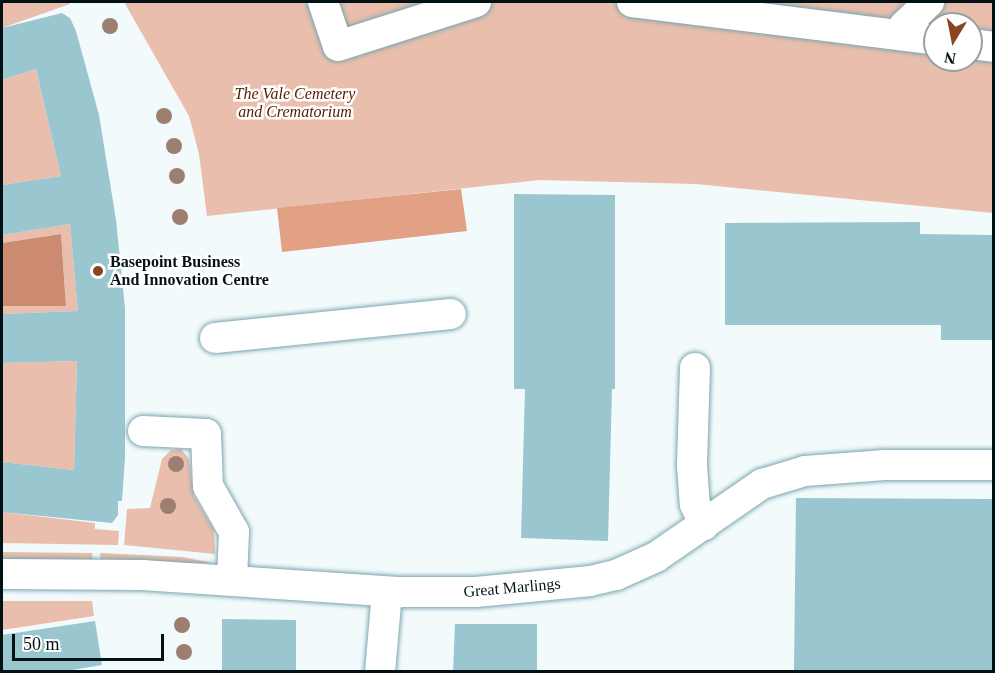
<!DOCTYPE html>
<style>
body{margin:0}
#map{position:relative;width:995px;height:673px;overflow:hidden;background:#f2fafc;font-family:"Times New Roman",serif}
div>[style]{position:absolute}
.green>*{inset:0;background:#e9beac}
.forest>*{inset:0;background:#e2a084}
.water>*{inset:0;background:#cc8b70}
.building>*{inset:0;background:#9ac6cf}
.roads{filter:drop-shadow(0 0 2px #7ba6af) drop-shadow(0 0 2px #7ba6af)}
.minor>*{height:30px;margin:-15px;padding:0 15px;transform-origin:15px;border-radius:15px;background:#fff}
.trees>*{width:16px;height:16px;margin:-8px;border-radius:50%;background:#9c7f71}
.dots>*{width:16px;height:16px;translate:-50% -50%;box-sizing:border-box;border:3px solid #fff;border-radius:50%}
span{translate:-50% -50%;white-space:nowrap;text-align:center;line-height:1.15;-webkit-text-stroke:5px #fff;paint-order:stroke}
.park-label{font-size:16px;color:#561b00;font-style:italic}
.poi-label{font-size:16px;color:#021115;font-weight:700}
.left{translate:0 -50%;text-align:left}
.street-label{font-size:16px;color:#021115}
.frame{position:absolute;inset:0;border:3px solid #021115;pointer-events:none}
.north{position:absolute;left:923px;top:12px;width:60px;height:60px;box-sizing:border-box;background:#fff;border:2px solid #9aa0a1;border-radius:50%;rotate:190deg;font-size:16px;font-weight:700;line-height:24px;text-align:center;color:#021115}
.north::after{content:'';display:block;margin:auto;width:21px;height:27px;background:#8c4424;clip-path:polygon(50% 0,100% 100%,50% 72%,0 100%)}
.scale{position:absolute;left:12px;top:634px;width:152px;height:27px;box-sizing:border-box;border:3px solid #021115;border-top:0;padding-left:8px;font-size:18px;line-height:21px;white-space:nowrap;color:#021115;-webkit-text-stroke:4px #fff;paint-order:stroke}
</style>
<div id="map">
<div class="green">
<i style="clip-path:polygon(2px 2px,69px 2px,70px 4px,2px 28px)"></i>
<i style="clip-path:polygon(evenodd,124px 2px,993px 2px,993px 213px,696px 184px,540px 180px,207px 216px,199px 154px,189px 116px,124px 2px,935px 24px,971px 24px,971px 60px,935px 60px,935px 24px)"></i>
<i style="clip-path:polygon(36px 69px,61px 176px,2px 185px,2px 80px)"></i>
<i style="clip-path:polygon(70px 224px,78px 311px,2px 314px,2px 306px,66px 306px,61px 234px,2px 243px,2px 235px)"></i>
<i style="clip-path:polygon(77px 361px,74px 470px,2px 462px,2px 363px)"></i>
<i style="clip-path:polygon(181px 449px,189px 459px,194px 496px,214px 530px,215px 554px,124px 545px,127px 509px,150px 508px,162px 459px,171px 450px)"></i>
<i style="clip-path:polygon(2px 512px,95px 523px,95px 529px,119px 531px,118px 545px,2px 543px)"></i>
<i style="clip-path:polygon(2px 552px,92px 553px,93px 562px,2px 562px)"></i>
<i style="clip-path:polygon(100px 553px,182px 557px,213px 563px,101px 563px)"></i>
<i style="clip-path:polygon(2px 601px,92px 601px,94px 616px,2px 630px)"></i>
</div>
<div class="forest">
<i style="clip-path:polygon(461px 189px,467px 231px,282px 252px,277px 208px)"></i>
</div>
<div class="water">
<i style="clip-path:polygon(61px 234px,66px 306px,2px 306px,2px 243px)"></i>
</div>
<div class="building">
<i style="clip-path:polygon(62px 13px,70px 18px,76px 31px,99px 115px,116px 220px,125px 308px,125px 458px,122px 501px,118px 501px,118px 515px,112px 523px,2px 512px,2px 462px,74px 470px,77px 361px,2px 363px,2px 314px,78px 311px,70px 224px,2px 235px,2px 185px,61px 176px,36px 69px,2px 80px,2px 28px)"></i>
<i style="clip-path:polygon(514px 194px,615px 195px,615px 389px,612px 389px,608px 541px,521px 538px,525px 389px,514px 389px)"></i>
<i style="clip-path:polygon(920px 222px,920px 234px,993px 235px,993px 340px,941px 340px,941px 325px,725px 325px,725px 223px)"></i>
<i style="clip-path:polygon(796px 498px,993px 499px,993px 672px,794px 671px)"></i>
<i style="clip-path:polygon(222px 619px,296px 620px,296px 672px,222px 672px)"></i>
<i style="clip-path:polygon(95px 621px,102px 665px,61px 672px,2px 672px,2px 635px)"></i>
<i style="clip-path:polygon(455px 624px,537px 624px,537px 672px,453px 672px)"></i>
</div>
<div class="roads">
<div class="minor">
<i style="left:323px;top:2px;width:46px;rotate:71.2deg"></i>
<i style="left:338px;top:46px;width:145px;rotate:-17.7deg"></i>
<i style="left:632px;top:2px;width:305px;rotate:7.1deg"></i>
<i style="left:902px;top:35px;width:9px;rotate:-77deg"></i>
<i style="left:904px;top:26px;width:35px;rotate:-44deg"></i>
<i style="left:971px;top:44px;width:23px;rotate:7deg"></i>
<i style="left:215px;top:338px;width:237px;rotate:-5.8deg"></i>
<i style="left:695px;top:368px;width:97px;rotate:91.8deg"></i>
<i style="left:692px;top:465px;width:39px;rotate:86deg"></i>
<i style="left:695px;top:504px;width:23px;rotate:67deg"></i>
<i style="left:143px;top:431px;width:63px;rotate:2.7deg"></i>
<i style="left:206px;top:434px;width:52px;rotate:87.8deg"></i>
<i style="left:208px;top:486px;width:53px;rotate:60.5deg"></i>
<i style="left:234px;top:532px;width:48px;rotate:92.4deg"></i>
<i style="left:2px;top:574px;width:140px;rotate:0.4deg"></i>
<i style="left:142px;top:575px;width:260px;rotate:3.8deg"></i>
<i style="left:401px;top:592px;width:75px"></i>
<i style="left:476px;top:592px;width:115px;rotate:-5.5deg"></i>
<i style="left:590px;top:581px;width:27px;rotate:-13deg"></i>
<i style="left:616px;top:575px;width:44px;rotate:-24.2deg"></i>
<i style="left:656px;top:557px;width:129px;rotate:-34.6deg"></i>
<i style="left:762px;top:484px;width:45px;rotate:-16.8deg"></i>
<i style="left:805px;top:471px;width:80px;rotate:-4.3deg"></i>
<i style="left:885px;top:465px;width:109px"></i>
<i style="left:380px;top:672px;width:80px;rotate:-85deg"></i>
</div>
</div>
<div class="trees">
<i style="left:110px;top:26px"></i>
<i style="left:164px;top:116px"></i>
<i style="left:174px;top:146px"></i>
<i style="left:177px;top:176px"></i>
<i style="left:180px;top:217px"></i>
<i style="left:176px;top:464px"></i>
<i style="left:168px;top:506px"></i>
<i style="left:182px;top:625px"></i>
<i style="left:184px;top:652px"></i>
</div>
<div class="dots">
<i style="left:98px;top:271px;background:#8c4424"></i>
</div>
<div class="park-label">
<span style="left:295px;top:103px">The Vale Cemetery<br>and Crematorium</span>
</div>
<div class="poi-label">
<span class="left" style="left:110px;top:271px">Basepoint Business<br>And Innovation Centre</span>
</div>
<div class="street-label">
<span style="left:512px;top:588px;rotate:-5deg">Great Marlings</span>
</div>
<div class="frame"></div>
<div class="north">N</div>
<div class="scale">50 m</div>
</div>
